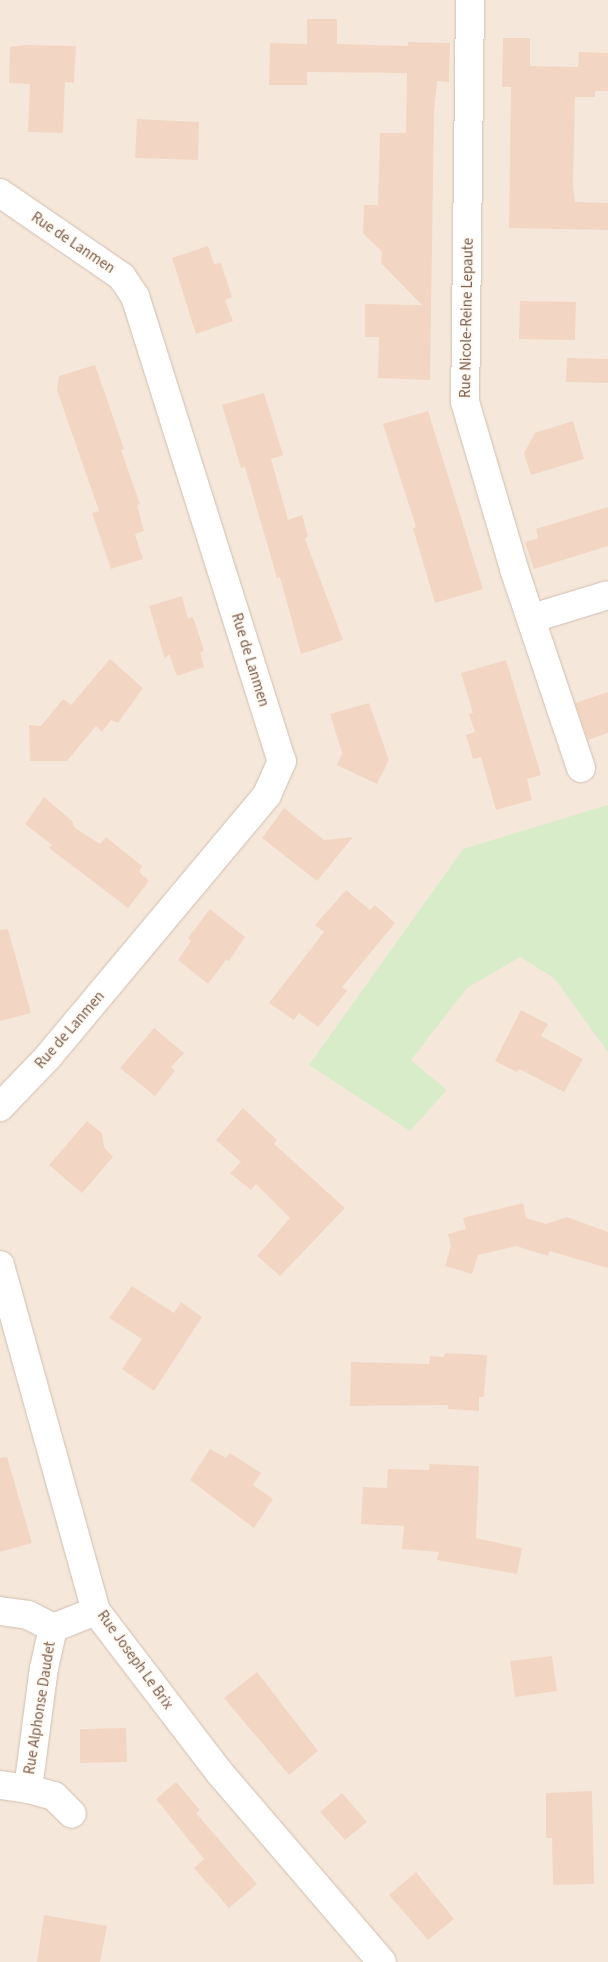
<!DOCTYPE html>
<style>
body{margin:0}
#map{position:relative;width:608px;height:1962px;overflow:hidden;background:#fdf6ec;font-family:"Source Sans 3",sans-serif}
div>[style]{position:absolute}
.residential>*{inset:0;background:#f5e8da}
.green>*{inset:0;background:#d8ecc9}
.building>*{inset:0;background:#f3d5c3}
.roads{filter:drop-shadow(0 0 1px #d1beb0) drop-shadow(0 0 1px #d1beb0)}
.street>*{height:28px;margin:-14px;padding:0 14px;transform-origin:14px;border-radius:14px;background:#fff}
.secondary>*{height:28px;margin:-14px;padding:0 14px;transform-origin:14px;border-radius:14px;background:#fff}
span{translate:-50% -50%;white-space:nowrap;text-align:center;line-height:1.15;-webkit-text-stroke:4px #fffaf3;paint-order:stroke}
.street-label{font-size:15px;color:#7a5c4d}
</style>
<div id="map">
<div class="residential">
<i style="clip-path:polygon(0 0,608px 0,608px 1962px,0 1962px)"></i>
</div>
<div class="green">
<i style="clip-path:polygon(608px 805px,608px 1052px,554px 978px,520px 957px,467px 988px,411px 1060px,447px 1090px,410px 1131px,309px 1065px,463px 849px)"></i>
</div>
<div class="building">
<i style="clip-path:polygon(307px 19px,337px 19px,337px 44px,408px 46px,408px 42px,450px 43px,449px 82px,437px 81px,434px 112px,430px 380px,378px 378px,379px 337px,365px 337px,365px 304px,422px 305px,381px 263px,382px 252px,363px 233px,364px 205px,378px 205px,380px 133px,406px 133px,407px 73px,307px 72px,307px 85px,269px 85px,270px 43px,307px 44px)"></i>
<i style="clip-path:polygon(503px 38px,530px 38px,530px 66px,578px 67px,579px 52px,608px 53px,608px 91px,595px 91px,595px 97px,575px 97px,573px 187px,575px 202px,608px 203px,608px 230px,509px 228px,511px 87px,502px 87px)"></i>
<i style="clip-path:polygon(26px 45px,76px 46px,74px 83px,65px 82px,63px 133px,28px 132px,30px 84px,9px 83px,10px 47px)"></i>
<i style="clip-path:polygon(137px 119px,199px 122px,198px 160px,135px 158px)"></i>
<i style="clip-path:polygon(208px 246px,214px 264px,221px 263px,232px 297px,225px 300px,233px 321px,196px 334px,172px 258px)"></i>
<i style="clip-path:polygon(520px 301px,576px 302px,575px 340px,519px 339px)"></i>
<i style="clip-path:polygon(567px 358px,608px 359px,608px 383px,566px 382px)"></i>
<i style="clip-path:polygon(95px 365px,124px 449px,121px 450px,140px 504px,137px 505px,144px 531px,135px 534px,143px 559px,111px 569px,92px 513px,99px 511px,57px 390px,59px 376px)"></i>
<i style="clip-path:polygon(264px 393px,283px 455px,271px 459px,288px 520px,302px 515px,308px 536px,305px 539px,343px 640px,301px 654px,280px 577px,277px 578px,245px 467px,241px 468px,222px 405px)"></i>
<i style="clip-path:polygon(428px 411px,483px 589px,435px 603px,413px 528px,416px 527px,383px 424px)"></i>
<i style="clip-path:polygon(573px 421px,584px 459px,531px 475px,524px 453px,535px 433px)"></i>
<i style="clip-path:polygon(608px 507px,608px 546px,534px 569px,525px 542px,538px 538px,536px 529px)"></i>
<i style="clip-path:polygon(182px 596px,188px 619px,193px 617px,204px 651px,200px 652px,204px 667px,177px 676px,169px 654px,165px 659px,149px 606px)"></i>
<i style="clip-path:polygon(110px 659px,143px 688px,118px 723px,111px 720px,102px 732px,96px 726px,67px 761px,30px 761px,29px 725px,41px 726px,63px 699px,71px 705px)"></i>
<i style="clip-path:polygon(506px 660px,541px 775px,527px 779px,532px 800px,496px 810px,481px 757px,473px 759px,466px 735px,475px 732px,469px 714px,473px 713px,461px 673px)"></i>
<i style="clip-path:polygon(608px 692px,608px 733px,588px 740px,575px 703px)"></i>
<i style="clip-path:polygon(369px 703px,389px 760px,377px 784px,337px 765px,342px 753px,330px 714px)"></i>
<i style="clip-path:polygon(44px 797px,72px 821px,75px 828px,100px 844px,106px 837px,142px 866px,139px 872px,149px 881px,128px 908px,49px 848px,52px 845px,25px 824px)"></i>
<i style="clip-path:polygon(284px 808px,324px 840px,353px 837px,317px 881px,262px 838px)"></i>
<i style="clip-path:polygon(346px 890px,370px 910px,375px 905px,395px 923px,342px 987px,347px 991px,318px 1027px,299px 1013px,294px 1020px,269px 1003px,324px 932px,315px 925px)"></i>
<i style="clip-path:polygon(210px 909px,245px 937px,229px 961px,226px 960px,208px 984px,178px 960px,191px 941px,188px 938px)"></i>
<i style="clip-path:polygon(8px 929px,31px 1013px,0 1021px,0 930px)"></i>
<i style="clip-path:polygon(521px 1010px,548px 1024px,541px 1036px,583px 1059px,564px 1092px,519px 1069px,517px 1072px,495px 1061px)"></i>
<i style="clip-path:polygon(154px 1028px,184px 1053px,171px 1067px,175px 1071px,155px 1096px,120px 1068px)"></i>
<i style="clip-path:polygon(243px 1108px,277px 1140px,274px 1144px,345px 1208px,280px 1276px,257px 1256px,290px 1218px,256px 1184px,251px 1190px,230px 1173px,241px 1162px,216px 1140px)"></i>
<i style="clip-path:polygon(87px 1121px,102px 1133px,104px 1147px,113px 1157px,82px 1193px,49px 1165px)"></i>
<i style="clip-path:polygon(523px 1203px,526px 1218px,546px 1224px,567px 1217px,608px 1232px,608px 1268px,549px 1251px,548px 1256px,516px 1246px,478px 1255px,472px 1274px,445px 1266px,451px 1246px,448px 1234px,466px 1229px,463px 1218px)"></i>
<i style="clip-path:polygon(132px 1286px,174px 1313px,181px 1302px,202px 1317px,154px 1391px,122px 1369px,142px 1339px,109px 1318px)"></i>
<i style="clip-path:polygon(445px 1353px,487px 1355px,484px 1397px,479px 1397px,479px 1411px,448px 1409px,448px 1405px,350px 1406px,351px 1362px,429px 1364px,430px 1356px,444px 1357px)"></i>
<i style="clip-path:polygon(210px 1449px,226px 1458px,230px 1453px,261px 1473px,253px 1485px,273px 1499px,254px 1528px,190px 1480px)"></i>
<i style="clip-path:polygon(7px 1457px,32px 1543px,0 1552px,0 1458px)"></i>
<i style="clip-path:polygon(430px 1464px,479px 1466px,476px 1538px,522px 1548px,517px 1574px,437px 1560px,439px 1552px,402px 1549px,404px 1526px,361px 1524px,363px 1487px,387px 1488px,388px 1469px,429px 1470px)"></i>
<i style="clip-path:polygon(552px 1656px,557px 1691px,515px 1697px,510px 1661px)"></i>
<i style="clip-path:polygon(257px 1672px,318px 1751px,289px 1775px,224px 1698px)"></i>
<i style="clip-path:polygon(126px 1728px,127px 1762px,80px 1763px,80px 1729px)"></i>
<i style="clip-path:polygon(176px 1782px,200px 1810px,196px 1813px,257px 1884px,229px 1908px,194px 1868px,204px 1859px,156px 1799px)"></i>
<i style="clip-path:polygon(592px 1791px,594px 1884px,553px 1885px,552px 1838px,546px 1838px,546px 1793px)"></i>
<i style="clip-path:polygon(342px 1793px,367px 1822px,345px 1840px,320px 1812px)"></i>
<i style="clip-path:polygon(416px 1872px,454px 1919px,428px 1940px,389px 1895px)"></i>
<i style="clip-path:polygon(44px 1915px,107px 1926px,100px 1962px,37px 1962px)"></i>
</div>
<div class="roads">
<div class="street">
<i style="left:470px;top:0;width:402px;rotate:90.7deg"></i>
<i style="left:465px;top:402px;width:174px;rotate:73.6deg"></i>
<i style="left:514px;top:569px;width:210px;rotate:71.4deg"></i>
<i style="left:0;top:193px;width:148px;rotate:34.5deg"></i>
<i style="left:122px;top:277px;width:23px;rotate:56deg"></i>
<i style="left:135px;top:296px;width:488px;rotate:72.5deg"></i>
<i style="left:282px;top:761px;width:37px;rotate:114deg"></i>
<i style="left:267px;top:795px;width:340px;rotate:129.9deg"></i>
<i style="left:49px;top:1056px;width:71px;rotate:133.9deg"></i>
<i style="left:533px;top:618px;width:78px;rotate:-17deg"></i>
<i style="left:0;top:1611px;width:28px;rotate:8deg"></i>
<i style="left:28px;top:1615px;width:28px;rotate:27deg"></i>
<i style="left:53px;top:1628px;width:46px;rotate:-21.6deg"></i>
<i style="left:0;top:1785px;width:28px;rotate:8deg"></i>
<i style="left:28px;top:1789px;width:122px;rotate:-82.5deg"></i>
<i style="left:44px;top:1668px;width:41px;rotate:-77.3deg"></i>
<i style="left:28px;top:1789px;width:27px;rotate:15deg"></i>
<i style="left:54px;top:1796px;width:25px;rotate:45deg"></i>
</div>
<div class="secondary">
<i style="left:0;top:1265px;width:359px;rotate:74.5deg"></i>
<i style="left:96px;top:1611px;width:203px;rotate:52.6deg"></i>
<i style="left:219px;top:1772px;width:250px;rotate:49.4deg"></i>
</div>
</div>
<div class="street-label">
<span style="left:73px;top:243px;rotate:34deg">Rue de Lanmen</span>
<span style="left:467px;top:318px;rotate:-89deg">Rue Nicole-Reine Lepaute</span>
<span style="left:250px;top:660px;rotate:73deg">Rue de Lanmen</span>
<span style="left:70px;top:1030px;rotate:-49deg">Rue de Lanmen</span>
<span style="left:135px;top:1660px;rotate:54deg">Rue Joseph Le Brix</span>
<span style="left:40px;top:1708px;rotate:-81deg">Rue Alphonse Daudet</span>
</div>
</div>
